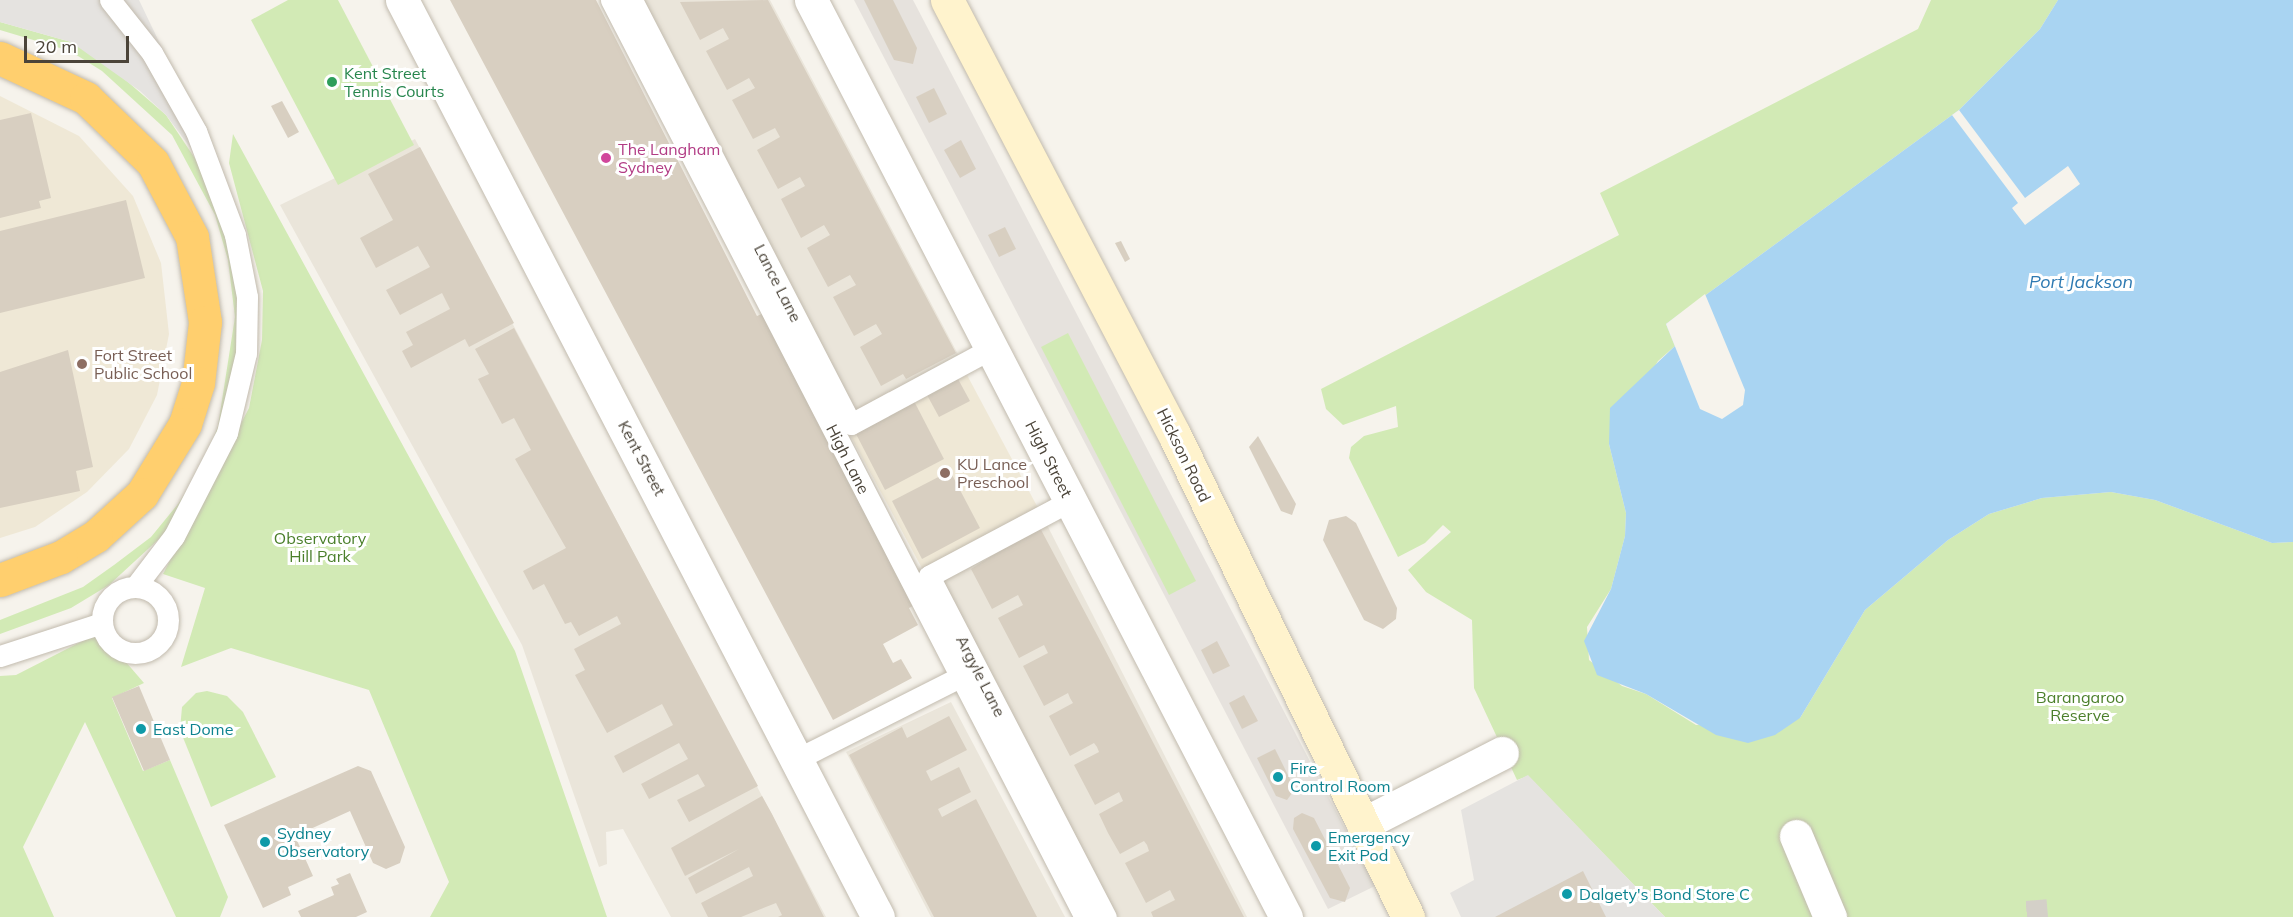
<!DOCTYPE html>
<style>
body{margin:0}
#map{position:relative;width:2293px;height:917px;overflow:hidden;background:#f6f3ec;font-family:Mulish,sans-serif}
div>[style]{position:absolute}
.residential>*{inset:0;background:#eae5da}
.industrial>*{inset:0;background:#e6e2dd}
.education>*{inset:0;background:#efe8d6}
.green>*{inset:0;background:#d2eab5}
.parking>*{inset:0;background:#e5e3e0}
.water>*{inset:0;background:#a9d4f2}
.pier>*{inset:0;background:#f6f3ec}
.building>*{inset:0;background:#d8cfc1}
.street-tunnel>*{height:33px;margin-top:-16.5px;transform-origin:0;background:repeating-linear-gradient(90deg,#d4d0c8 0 33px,transparent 0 49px)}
.roads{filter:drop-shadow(0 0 2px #c2bbae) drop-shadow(0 0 2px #c2bbae)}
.lane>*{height:21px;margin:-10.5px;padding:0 10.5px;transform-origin:10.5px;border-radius:10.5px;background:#fff}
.lane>.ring{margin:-10.5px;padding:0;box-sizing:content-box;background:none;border:21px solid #fff;border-radius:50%}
.street>*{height:33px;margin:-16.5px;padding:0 16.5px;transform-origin:16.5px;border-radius:16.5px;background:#fff}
.secondary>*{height:33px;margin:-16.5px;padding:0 16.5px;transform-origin:16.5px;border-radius:16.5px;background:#fff3cd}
.highway>*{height:33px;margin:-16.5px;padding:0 16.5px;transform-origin:16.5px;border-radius:16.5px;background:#ffcf6e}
.dots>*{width:16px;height:16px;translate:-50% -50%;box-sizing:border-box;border:3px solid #fff;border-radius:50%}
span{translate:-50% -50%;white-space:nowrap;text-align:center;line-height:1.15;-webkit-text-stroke:6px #fff;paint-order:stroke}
.leisure-label{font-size:16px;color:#27864d}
.left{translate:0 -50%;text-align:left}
.hotel-label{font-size:16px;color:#b23c85}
.street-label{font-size:16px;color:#4b4439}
.education-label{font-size:16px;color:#785e54}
.park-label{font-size:16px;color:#4a7f2a}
.culture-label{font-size:16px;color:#0d838f}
.water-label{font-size:18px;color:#2e7ab2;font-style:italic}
.scale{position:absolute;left:24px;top:36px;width:105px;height:27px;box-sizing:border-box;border:3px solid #4b4439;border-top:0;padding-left:8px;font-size:18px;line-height:21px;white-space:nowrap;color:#4b4439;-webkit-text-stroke:4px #fff;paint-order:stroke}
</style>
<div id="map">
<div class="residential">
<i style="clip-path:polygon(637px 0,770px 0,959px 356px,853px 413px)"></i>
<i style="clip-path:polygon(415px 139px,826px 917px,671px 917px,623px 829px,606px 832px,607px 864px,599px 867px,522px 645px,280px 205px)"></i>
<i style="clip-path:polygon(1046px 523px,1247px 917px,1118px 917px,940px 576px)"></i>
<i style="clip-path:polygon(951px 702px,1065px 917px,931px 917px,846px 752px)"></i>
</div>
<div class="industrial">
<i style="clip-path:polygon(854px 0,913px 0,1375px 886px,1328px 909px)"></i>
</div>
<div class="education">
<i style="clip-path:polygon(0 96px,79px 136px,133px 196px,161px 263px,169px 334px,157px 395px,129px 449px,87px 492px,35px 527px,0 538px)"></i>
<i style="clip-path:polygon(967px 375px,1038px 508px,923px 570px,851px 437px)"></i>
</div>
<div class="green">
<i style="clip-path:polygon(288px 0,338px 0,414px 145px,338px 185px,251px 20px)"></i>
<i style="clip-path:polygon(1931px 0,2058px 0,2040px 29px,1959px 110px,1666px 324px,1675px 346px,1658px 361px,1609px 444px,1626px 513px,1625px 536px,1611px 589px,1587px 627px,1589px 660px,1622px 686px,1646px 694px,1696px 725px,1800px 718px,1865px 610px,1948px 540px,1989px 514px,2042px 498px,2111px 492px,2155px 500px,2272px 543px,2293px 542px,2293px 917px,1665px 917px,1528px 776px,1517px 780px,1474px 688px,1472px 620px,1426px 592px,1408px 570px,1451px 532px,1443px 525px,1425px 543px,1398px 557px,1349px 458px,1351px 447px,1364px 436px,1398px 427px,1396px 406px,1343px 425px,1326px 409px,1321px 389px,1619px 235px,1600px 193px,1918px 29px)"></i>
<i style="clip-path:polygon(0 22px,71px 42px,106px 63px,166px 115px,214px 187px,231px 230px,246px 305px,243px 381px,235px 418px,222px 449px,173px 526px,109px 585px,71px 608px,0 634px,0 620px,83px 587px,114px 565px,151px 537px,178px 504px,203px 466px,218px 426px,235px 317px,228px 260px,215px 215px,172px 135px,102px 71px,70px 51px,0 30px)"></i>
<i style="clip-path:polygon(233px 134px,515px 651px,607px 917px,430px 917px,449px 882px,369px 690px,231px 648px,181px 667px,205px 588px,163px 574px,249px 408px,262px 340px,263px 291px,229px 163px)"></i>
<i style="clip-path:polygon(1068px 333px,1196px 581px,1169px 595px,1041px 347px)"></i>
<i style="clip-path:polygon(100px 632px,144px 683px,112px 698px,143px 771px,170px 760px,228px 897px,220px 917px,176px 917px,85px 722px,23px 847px,54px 917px,0 917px,0 676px,16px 675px)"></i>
<i style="clip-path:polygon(207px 691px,227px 696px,243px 712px,276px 777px,211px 807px,180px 730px,182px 707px,196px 693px)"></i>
</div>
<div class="parking">
<i style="clip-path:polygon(0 0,139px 0,199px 125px,204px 166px,166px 115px,140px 91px,71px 42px,0 22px)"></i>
<i style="clip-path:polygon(1528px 775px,1665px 917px,1461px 917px,1450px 893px,1474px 880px,1461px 810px)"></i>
</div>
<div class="water">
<i style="clip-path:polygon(2058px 0,2293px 0,2293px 542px,2272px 543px,2155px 500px,2111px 492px,2042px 498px,1989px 514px,1948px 540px,1865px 610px,1800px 718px,1775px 735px,1748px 743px,1716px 735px,1646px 694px,1597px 675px,1584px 641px,1611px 589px,1625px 536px,1626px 513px,1609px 444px,1610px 408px,1675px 346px,1666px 324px,1959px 110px,2040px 29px)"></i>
</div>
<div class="pier">
<i style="clip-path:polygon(1959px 110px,2025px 198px,2068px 166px,2080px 184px,2025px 225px,2012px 208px,2018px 203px,1952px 115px)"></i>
<i style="clip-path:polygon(1705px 294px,1745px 390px,1743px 405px,1722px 419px,1700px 409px,1666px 324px)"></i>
</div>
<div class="building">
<i style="clip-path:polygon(450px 0,596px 0,757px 316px,764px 313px,917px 604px,909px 608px,918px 625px,883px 644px,893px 663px,901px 659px,912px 678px,833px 720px)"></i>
<i style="clip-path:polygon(768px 0,956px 353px,906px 379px,903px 374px,881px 386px,860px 347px,882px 334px,876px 324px,854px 336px,833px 297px,856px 285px,850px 275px,828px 287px,807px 248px,830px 235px,824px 225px,801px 238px,781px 199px,805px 186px,800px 177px,778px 189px,757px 150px,780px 137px,775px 128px,753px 139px,732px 100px,755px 88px,749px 78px,727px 90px,706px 51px,729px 39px,723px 28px,700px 40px,680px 2px)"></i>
<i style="clip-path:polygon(864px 0,893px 0,917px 48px,913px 64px,894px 60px)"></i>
<i style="clip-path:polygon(934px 88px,947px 114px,929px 123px,916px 97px)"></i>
<i style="clip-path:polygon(282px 101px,299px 132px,288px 138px,271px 106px)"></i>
<i style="clip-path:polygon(31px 113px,51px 198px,39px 201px,41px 208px,0 218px,0 120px)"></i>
<i style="clip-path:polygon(961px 140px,976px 169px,960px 178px,944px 150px)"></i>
<i style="clip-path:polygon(420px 147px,514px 323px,469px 347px,465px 339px,411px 368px,402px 351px,413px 345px,406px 332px,450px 309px,442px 293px,400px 315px,386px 290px,430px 267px,418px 246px,376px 268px,360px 238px,393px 220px,368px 174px)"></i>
<i style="clip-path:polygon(126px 200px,145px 278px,0 313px,0 231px)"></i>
<i style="clip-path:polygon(1005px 227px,1016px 249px,999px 257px,988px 235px)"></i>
<i style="clip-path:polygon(1121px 241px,1130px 259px,1125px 262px,1115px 243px)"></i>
<i style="clip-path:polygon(514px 328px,758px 786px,689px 822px,677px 800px,705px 786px,698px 774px,649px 799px,641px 784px,688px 759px,679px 743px,623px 773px,614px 756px,673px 725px,662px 704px,607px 733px,575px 675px,585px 670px,574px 649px,621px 624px,617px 616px,579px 636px,571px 622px,565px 624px,544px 584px,533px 590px,523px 571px,566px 548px,515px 459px,531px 450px,514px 418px,502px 424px,478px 379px,489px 374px,475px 349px)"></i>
<i style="clip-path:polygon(68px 350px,93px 467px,76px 471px,80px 491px,0 508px,0 372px)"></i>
<i style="clip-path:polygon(958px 379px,970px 401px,939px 417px,927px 395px)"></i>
<i style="clip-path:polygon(914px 401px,944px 459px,885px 490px,855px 432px)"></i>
<i style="clip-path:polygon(1258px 436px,1296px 504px,1292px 515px,1281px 511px,1249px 447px)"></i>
<i style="clip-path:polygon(950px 471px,980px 528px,922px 559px,892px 501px)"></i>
<i style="clip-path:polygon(1346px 516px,1356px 523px,1397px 608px,1396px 619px,1383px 629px,1364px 620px,1323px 540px,1329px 520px)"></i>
<i style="clip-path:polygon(1039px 526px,1104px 648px,1244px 917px,1153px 917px,1151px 912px,1175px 900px,1170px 890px,1146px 903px,1125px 863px,1149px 851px,1147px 845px,1144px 841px,1120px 854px,1108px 833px,1099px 814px,1123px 801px,1119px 792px,1095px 805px,1074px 765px,1099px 752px,1097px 747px,1094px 743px,1070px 756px,1049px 716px,1073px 703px,1070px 698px,1068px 693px,1044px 706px,1023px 666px,1048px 653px,1044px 645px,1019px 658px,998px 618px,1023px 605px,1018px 595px,992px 609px,971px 569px)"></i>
<i style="clip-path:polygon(1217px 641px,1230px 666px,1213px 674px,1201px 650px)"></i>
<i style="clip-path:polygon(139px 686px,170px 760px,144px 771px,112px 697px)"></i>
<i style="clip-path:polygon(1244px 695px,1258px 721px,1242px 729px,1229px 703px)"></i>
<i style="clip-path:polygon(949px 716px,967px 750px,926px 771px,931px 781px,959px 767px,971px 792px,938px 809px,942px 817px,976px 799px,1037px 917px,934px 917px,849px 755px,902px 727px,907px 738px)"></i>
<i style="clip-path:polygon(1275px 749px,1295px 789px,1287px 800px,1276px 796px,1257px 758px)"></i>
<i style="clip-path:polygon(358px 766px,371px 771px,405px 847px,400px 863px,386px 869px,373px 863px,350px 811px,295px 836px,313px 876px,288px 887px,291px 895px,263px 908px,224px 825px)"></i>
<i style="clip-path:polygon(762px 796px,772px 814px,824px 917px,778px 917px,782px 915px,776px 903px,741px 917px,708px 917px,701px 903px,753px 876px,749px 867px,696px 894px,688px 878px,739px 849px,685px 876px,671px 848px)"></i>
<i style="clip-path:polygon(1302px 813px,1314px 818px,1350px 888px,1345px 902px,1330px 898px,1293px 829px,1294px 818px)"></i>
<i style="clip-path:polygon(1583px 871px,1606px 917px,1495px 917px)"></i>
<i style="clip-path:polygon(350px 873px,367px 912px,356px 917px,301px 917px,298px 911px,334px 895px,331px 887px,339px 884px,336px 879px)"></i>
</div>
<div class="street-tunnel">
<i style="left:2027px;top:917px;width:21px;rotate:-5deg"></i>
</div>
<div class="roads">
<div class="lane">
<i style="left:110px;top:0;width:68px;rotate:51.6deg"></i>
<i style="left:152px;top:53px;width:90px;rotate:60.6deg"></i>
<i style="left:196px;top:131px;width:111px;rotate:69.4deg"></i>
<i style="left:235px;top:235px;width:63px;rotate:79deg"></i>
<i style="left:247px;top:297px;width:56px;rotate:91deg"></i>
<i style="left:246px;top:353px;width:82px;rotate:103.4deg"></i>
<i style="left:227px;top:433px;width:116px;rotate:117.2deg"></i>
<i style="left:174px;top:536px;width:64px;rotate:127.4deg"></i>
<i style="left:611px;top:0;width:1032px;rotate:62.67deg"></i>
<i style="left:632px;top:0;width:477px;rotate:62.7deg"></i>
<i style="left:851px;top:424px;width:160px;rotate:-28.3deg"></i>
<i style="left:1070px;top:501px;width:160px;rotate:152deg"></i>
<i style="left:929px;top:576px;width:384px;rotate:62.6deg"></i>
<i class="ring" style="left:102px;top:587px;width:45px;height:45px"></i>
<i style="left:0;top:656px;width:107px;rotate:-17.9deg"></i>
<i style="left:797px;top:759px;width:182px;rotate:-26.7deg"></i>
</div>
<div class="street">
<i style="left:402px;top:0;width:1033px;rotate:62.57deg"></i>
<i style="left:811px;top:0;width:1033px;rotate:62.62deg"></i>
<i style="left:1363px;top:824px;width:156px;rotate:-27.1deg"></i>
<i style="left:1796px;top:836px;width:88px;rotate:67.2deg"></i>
</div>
<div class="secondary">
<i style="left:947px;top:0;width:490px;rotate:62.4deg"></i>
<i style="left:1174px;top:434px;width:537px;rotate:64.15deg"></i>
</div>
<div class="highway">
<i style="left:0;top:58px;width:95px;rotate:24.9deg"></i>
<i style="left:86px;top:98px;width:93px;rotate:44.1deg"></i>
<i style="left:153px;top:163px;width:84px;rotate:62.2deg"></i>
<i style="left:192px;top:237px;width:86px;rotate:81.3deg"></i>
<i style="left:205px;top:322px;width:61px;rotate:96.5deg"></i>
<i style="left:198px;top:383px;width:43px;rotate:107.6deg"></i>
<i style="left:185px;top:424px;width:82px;rotate:121.6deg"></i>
<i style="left:142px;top:494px;width:62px;rotate:137.6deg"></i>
<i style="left:96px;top:536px;width:41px;rotate:149deg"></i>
<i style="left:61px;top:557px;width:65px;rotate:159.3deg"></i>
</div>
</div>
<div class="dots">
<i style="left:332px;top:82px;background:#2e9e5b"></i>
<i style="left:606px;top:158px;background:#d1479c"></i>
<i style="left:82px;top:364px;background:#8d6e63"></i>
<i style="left:945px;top:473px;background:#8d6e63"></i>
<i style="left:141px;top:729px;background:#0f9aa8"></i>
<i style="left:1278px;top:777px;background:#0f9aa8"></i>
<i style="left:265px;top:842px;background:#0f9aa8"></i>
<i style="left:1316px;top:846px;background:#0f9aa8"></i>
<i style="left:1567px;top:894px;background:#0f9aa8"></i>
</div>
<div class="leisure-label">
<span class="left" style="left:344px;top:82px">Kent Street<br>Tennis Courts</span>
</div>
<div class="hotel-label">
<span class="left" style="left:618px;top:158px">The Langham<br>Sydney</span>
</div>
<div class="street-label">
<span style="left:778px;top:283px;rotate:63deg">Lance Lane</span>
<span style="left:1184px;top:455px;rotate:64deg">Hickson Road</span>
<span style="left:642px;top:458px;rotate:62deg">Kent Street</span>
<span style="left:848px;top:459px;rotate:63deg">High Lane</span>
<span style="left:1049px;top:459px;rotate:63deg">High Street</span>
<span style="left:981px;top:676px;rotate:63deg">Argyle Lane</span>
</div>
<div class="education-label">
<span class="left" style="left:94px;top:364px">Fort Street<br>Public School</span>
<span class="left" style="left:957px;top:473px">KU Lance<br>Preschool</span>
</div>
<div class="park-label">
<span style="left:320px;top:547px">Observatory<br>Hill Park</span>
<span style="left:2080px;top:706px">Barangaroo<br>Reserve</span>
</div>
<div class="culture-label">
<span class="left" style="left:153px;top:729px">East Dome</span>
<span class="left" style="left:1290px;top:777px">Fire<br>Control Room</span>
<span class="left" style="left:277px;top:842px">Sydney<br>Observatory</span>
<span class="left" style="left:1328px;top:846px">Emergency<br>Exit Pod</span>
<span class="left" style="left:1579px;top:894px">Dalgety's Bond Store C</span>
</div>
<div class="water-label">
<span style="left:2081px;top:282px">Port Jackson</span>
</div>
<div class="scale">20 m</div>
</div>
